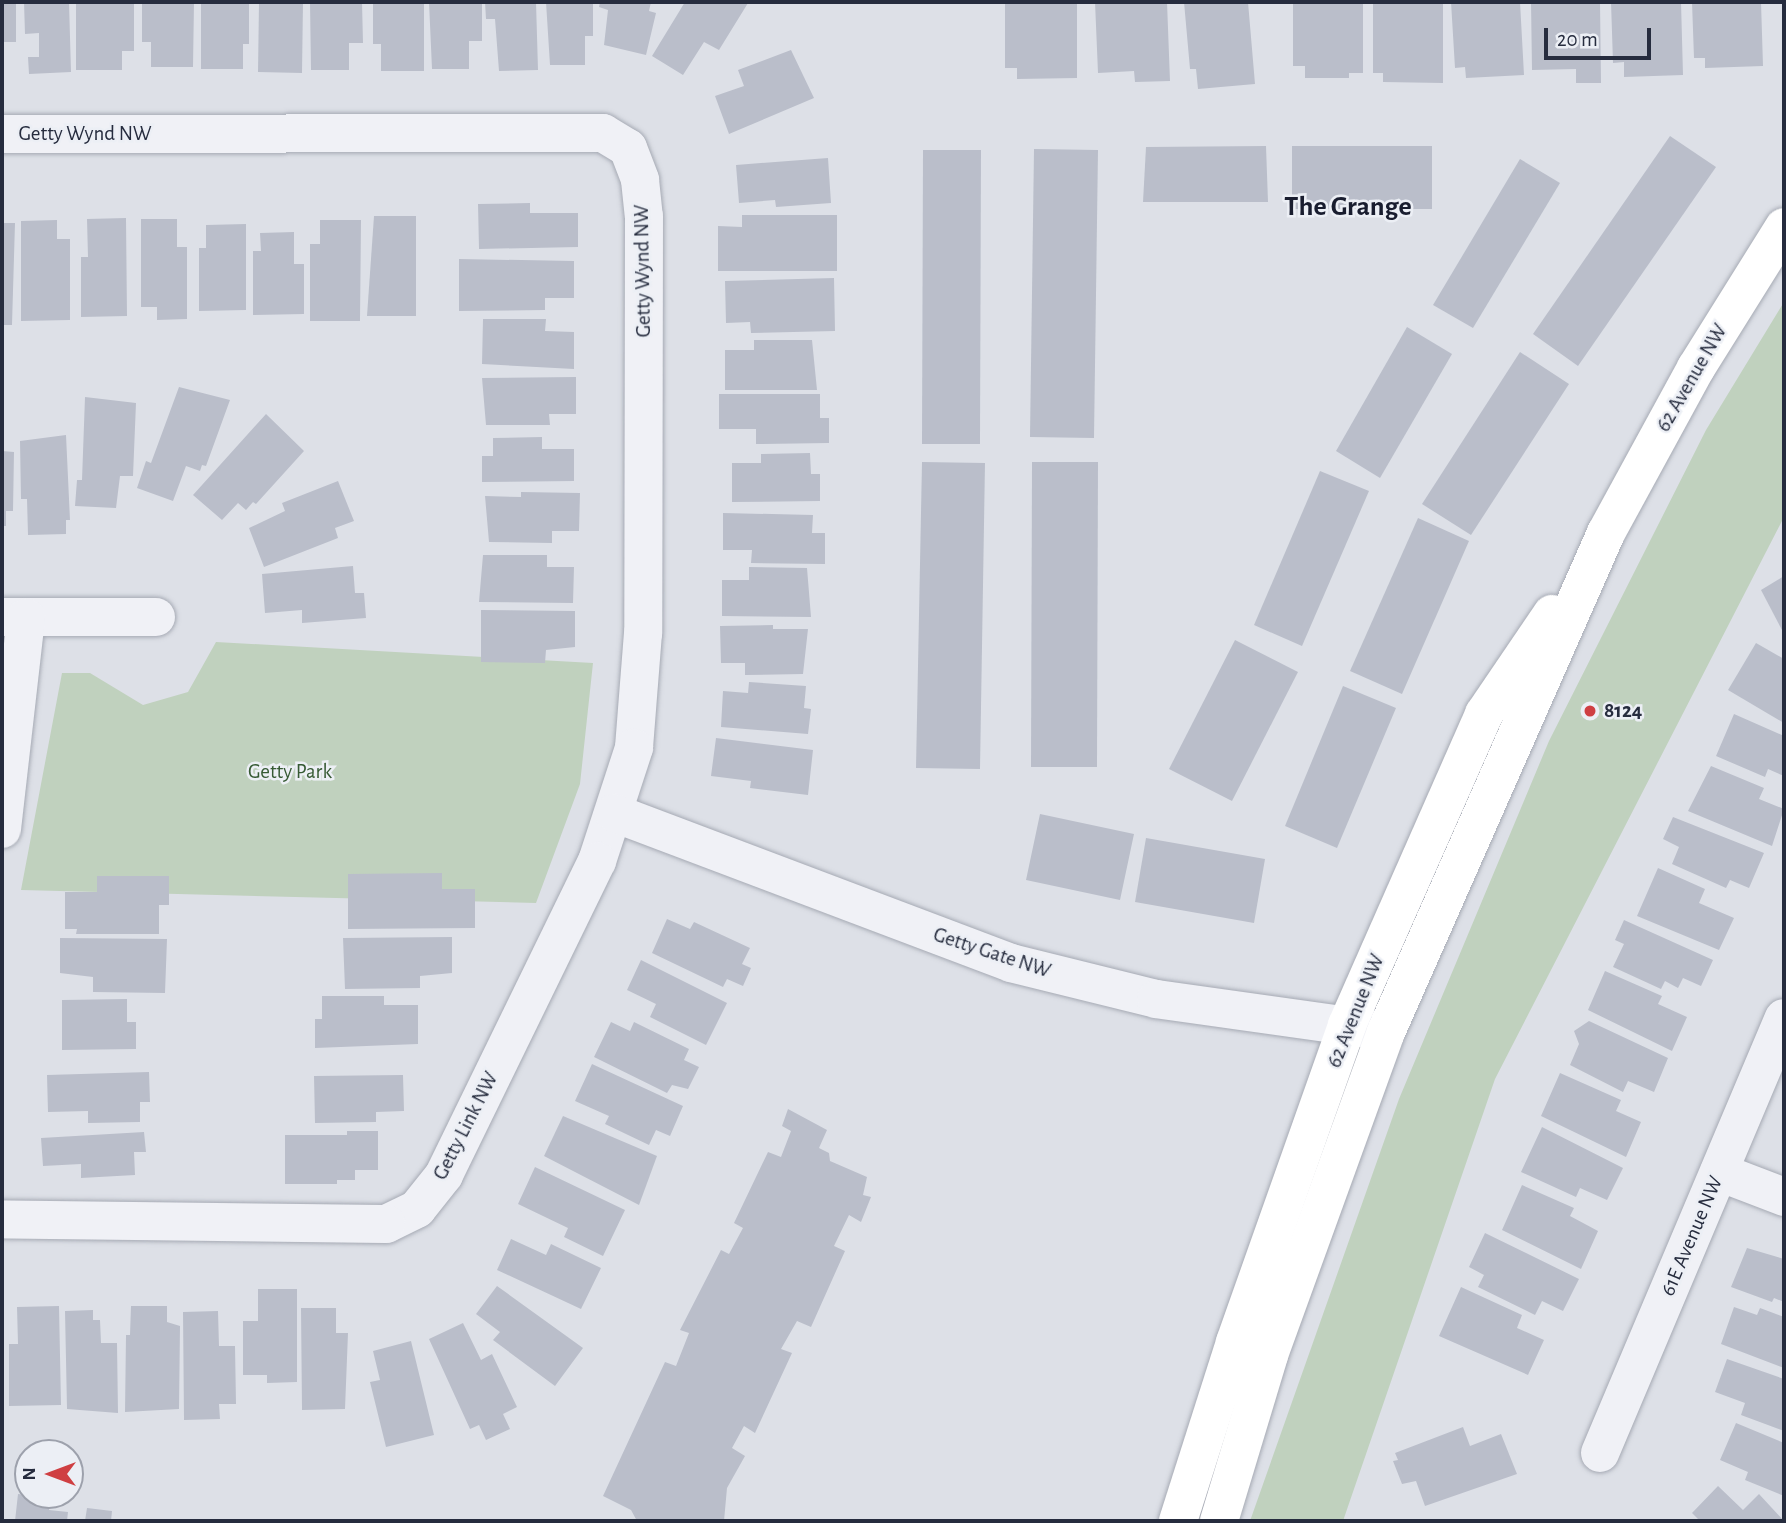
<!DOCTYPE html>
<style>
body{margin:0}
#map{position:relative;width:1786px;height:1523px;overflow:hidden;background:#dde0e7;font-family:"Alegreya Sans",sans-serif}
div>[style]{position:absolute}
.green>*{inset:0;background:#c0d1be}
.building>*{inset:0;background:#babeca}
.roads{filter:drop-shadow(0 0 2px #a6aab4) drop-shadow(0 0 2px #a6aab4)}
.minor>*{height:38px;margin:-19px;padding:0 19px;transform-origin:19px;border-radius:19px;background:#f0f1f6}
.major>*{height:38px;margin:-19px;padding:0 19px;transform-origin:19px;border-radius:19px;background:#fff}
.dots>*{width:19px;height:19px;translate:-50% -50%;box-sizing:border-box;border:4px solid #eceff5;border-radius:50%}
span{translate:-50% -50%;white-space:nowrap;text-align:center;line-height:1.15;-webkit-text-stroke:5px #eceff5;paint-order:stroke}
.street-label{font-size:21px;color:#262c3e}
.poi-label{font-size:21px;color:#262c3e;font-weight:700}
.left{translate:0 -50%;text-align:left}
.park-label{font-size:21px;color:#365a34}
.district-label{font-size:28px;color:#191d2f;font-weight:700}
.frame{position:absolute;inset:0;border:4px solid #262c3e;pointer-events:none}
.north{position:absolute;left:14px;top:1439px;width:70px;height:70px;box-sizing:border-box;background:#eceff5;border:2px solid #9da1ac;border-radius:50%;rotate:270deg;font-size:19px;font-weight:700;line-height:28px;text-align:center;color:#262c3e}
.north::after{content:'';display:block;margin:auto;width:24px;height:32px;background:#cf3f42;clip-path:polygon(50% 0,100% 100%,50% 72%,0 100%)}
.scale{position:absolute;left:1544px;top:28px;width:107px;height:32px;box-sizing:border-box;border:4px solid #262c3e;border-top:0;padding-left:9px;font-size:21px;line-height:24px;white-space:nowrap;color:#262c3e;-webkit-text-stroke:5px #eceff5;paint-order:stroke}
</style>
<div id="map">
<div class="green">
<i style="clip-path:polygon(1784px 302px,1784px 517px,1495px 1079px,1343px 1521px,1250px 1521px,1399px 1099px,1549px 741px,1706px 430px)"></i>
<i style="clip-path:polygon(216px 642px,593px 663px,580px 784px,536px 903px,21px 890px,62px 673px,90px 673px,143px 705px,188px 692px)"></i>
</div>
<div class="building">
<i style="clip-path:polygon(2px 2px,16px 2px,16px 42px,2px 42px)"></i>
<i style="clip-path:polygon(24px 2px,69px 2px,71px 72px,29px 74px,28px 57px,39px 57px,39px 33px,25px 34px)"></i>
<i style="clip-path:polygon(76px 2px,134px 2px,134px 51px,122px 51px,122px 70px,76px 70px)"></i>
<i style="clip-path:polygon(142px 2px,194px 2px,193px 67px,151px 67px,151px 42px,142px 42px)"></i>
<i style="clip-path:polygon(201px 2px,249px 2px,249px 44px,243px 44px,243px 69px,201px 69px)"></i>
<i style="clip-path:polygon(259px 2px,303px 2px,302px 73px,258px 72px)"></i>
<i style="clip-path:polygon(310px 2px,362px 2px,363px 43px,349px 43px,349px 70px,311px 70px)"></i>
<i style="clip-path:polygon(373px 2px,424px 2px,424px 71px,381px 71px,381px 44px,373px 44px)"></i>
<i style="clip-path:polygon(429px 2px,482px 2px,482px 41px,469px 41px,469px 69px,432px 69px)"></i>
<i style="clip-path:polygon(485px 2px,536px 2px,538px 70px,499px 71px,495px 19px,486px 19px)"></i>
<i style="clip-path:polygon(546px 2px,593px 2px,593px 36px,585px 36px,585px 65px,550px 65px)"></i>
<i style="clip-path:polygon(600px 2px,651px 2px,649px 11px,656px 13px,646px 55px,604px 45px,608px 10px,599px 7px)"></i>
<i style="clip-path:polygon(685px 2px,748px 3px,719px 50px,704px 42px,683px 75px,652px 56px)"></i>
<i style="clip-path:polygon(1005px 2px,1077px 2px,1077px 78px,1017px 79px,1017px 68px,1005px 68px)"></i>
<i style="clip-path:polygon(1095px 2px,1167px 2px,1170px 81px,1135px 82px,1134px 71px,1098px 73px)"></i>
<i style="clip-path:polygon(1184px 2px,1248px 2px,1255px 84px,1198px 89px,1196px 69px,1190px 69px)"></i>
<i style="clip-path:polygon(1293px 2px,1363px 2px,1363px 73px,1349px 73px,1349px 78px,1305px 78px,1305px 66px,1293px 66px)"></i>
<i style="clip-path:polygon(1373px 2px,1443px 2px,1443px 83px,1383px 82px,1383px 73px,1373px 73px)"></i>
<i style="clip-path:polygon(1451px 2px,1520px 2px,1524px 75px,1466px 78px,1465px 67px,1455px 68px)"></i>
<i style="clip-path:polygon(1531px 2px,1600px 2px,1601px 83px,1576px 83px,1576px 69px,1532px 70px)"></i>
<i style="clip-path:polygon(1611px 2px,1681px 2px,1683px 75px,1624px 77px,1624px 62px,1613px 63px)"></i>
<i style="clip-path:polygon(1692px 2px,1761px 2px,1763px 66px,1705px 68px,1705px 58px,1694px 58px)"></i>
<i style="clip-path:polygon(791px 50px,814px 98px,729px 134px,715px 96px,744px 86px,738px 70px)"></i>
<i style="clip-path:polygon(1670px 136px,1716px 167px,1578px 366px,1533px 334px)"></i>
<i style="clip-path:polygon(1266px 146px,1268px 202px,1143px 202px,1146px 147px)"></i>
<i style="clip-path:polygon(1292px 146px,1432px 146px,1432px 209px,1292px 209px)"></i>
<i style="clip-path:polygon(1034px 149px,1098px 150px,1094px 438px,1030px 437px)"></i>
<i style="clip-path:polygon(923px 150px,981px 150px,980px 444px,922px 444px)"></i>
<i style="clip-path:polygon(828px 158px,831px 203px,776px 207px,775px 200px,739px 203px,736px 165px)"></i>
<i style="clip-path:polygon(1520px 159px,1560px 183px,1473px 328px,1433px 305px)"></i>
<i style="clip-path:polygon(530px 203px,530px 213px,578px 213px,578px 247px,479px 249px,478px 204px)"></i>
<i style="clip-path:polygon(742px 215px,837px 215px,837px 271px,718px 271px,718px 226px,742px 227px)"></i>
<i style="clip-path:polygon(374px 216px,416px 216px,416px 316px,367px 316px)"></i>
<i style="clip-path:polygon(126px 218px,127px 316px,81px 317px,81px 257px,88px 257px,87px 219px)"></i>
<i style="clip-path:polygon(141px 219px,177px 219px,177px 247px,187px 247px,187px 319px,157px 320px,157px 307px,141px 307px)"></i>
<i style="clip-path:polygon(57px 220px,57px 239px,70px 239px,70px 320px,21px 321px,21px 221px)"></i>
<i style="clip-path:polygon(320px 220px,361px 220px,360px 321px,310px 321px,310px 244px,320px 244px)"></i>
<i style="clip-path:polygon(2px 223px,15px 223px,12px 325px,2px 325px)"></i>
<i style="clip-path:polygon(246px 224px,246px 310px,199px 311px,199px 248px,206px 248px,206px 225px)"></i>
<i style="clip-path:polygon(294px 232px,294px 264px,304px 264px,304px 314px,253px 315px,253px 251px,261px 251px,260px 233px)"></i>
<i style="clip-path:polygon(459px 259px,574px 261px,574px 298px,545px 298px,545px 310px,459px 311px)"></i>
<i style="clip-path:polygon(834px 278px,835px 331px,751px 333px,750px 322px,726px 323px,725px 281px)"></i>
<i style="clip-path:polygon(483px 319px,546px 319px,545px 331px,574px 332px,574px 369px,482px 364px)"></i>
<i style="clip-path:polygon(1407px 327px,1452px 354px,1380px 478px,1336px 451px)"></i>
<i style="clip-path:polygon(754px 340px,812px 340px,817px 390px,725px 390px,725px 350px,754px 350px)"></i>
<i style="clip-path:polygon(1520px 352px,1569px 384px,1471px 535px,1422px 504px)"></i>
<i style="clip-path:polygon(576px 377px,576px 414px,549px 414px,550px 425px,486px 425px,482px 378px)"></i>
<i style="clip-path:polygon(179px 387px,230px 400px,206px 466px,202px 465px,200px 471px,186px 466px,173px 501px,137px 488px,146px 461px,151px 463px)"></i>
<i style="clip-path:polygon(719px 394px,820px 394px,820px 418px,829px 418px,829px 443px,756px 444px,756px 429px,719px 429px)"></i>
<i style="clip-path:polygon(85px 397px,136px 403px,133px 476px,120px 476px,116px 508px,75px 506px,77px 480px,82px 480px)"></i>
<i style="clip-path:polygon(266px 414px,304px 451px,256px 504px,253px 502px,246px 510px,238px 503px,222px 520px,193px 495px)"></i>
<i style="clip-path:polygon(66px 435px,70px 520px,66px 520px,66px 534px,28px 535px,27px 499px,21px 499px,20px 441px)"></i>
<i style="clip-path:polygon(542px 437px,542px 449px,574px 449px,574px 481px,482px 482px,482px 456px,493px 456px,493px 438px)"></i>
<i style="clip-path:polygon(2px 451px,14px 452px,13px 511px,6px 511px,6px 526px,2px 526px)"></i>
<i style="clip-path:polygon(810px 453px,811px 474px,820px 474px,820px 501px,732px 502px,732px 463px,761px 463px,761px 454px)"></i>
<i style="clip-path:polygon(922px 462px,985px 463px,980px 769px,916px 768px)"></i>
<i style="clip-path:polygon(1032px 462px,1098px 462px,1097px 767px,1031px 767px)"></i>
<i style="clip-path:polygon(1320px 471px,1369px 491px,1302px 646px,1254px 625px)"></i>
<i style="clip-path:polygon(338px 481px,354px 521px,335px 528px,338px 538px,264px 567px,249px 528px,285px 511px,282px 503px)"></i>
<i style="clip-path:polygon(521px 492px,580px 493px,579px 531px,552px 531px,552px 543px,489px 542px,485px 496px,521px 497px)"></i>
<i style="clip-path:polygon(723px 513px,813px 515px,812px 533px,825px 533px,825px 564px,751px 563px,752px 550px,723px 550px)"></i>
<i style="clip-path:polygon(1418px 518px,1469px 541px,1402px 694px,1350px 671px)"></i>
<i style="clip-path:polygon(483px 555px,547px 555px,547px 567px,574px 567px,573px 603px,479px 602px)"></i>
<i style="clip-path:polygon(353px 566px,355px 593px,364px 593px,366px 618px,302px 623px,302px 610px,265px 613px,262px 574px)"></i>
<i style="clip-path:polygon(749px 567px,807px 568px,811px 617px,722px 616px,722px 580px,749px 580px)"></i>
<i style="clip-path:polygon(1784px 576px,1784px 634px,1761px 590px)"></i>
<i style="clip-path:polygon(481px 610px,575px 611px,575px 647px,546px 650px,545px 663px,481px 662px)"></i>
<i style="clip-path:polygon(773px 625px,773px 629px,808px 629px,803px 674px,745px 675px,745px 663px,721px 663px,720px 626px)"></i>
<i style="clip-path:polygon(1235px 640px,1298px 672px,1232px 801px,1169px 769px)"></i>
<i style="clip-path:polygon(1756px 643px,1784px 659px,1784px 723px,1728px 690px)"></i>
<i style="clip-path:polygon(749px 682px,806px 686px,804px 708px,811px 709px,808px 734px,721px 727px,723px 691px,748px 693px)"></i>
<i style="clip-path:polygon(1343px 686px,1396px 708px,1337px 848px,1285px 826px)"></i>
<i style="clip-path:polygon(1734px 714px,1784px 736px,1784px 776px,1768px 769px,1765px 777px,1716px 756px)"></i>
<i style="clip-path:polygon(716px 738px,813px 750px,808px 795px,750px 788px,751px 781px,711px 776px)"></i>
<i style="clip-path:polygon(1711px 766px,1764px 788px,1759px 799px,1784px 809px,1772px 846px,1688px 811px)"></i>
<i style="clip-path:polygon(1040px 814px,1134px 834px,1120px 900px,1026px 880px)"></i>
<i style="clip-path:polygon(1673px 817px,1764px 853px,1749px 888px,1730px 880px,1726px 888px,1672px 864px,1679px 847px,1663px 839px)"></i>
<i style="clip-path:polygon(1146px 838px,1265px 859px,1254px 923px,1135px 902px)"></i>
<i style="clip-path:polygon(1658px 868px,1705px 889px,1699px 903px,1734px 918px,1719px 950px,1637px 916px)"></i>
<i style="clip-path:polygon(442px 873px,442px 889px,475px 889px,475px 928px,348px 929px,348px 874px)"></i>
<i style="clip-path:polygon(97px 876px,169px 876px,169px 905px,159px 905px,159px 934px,76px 934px,77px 929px,65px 929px,65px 892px,97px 892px)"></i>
<i style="clip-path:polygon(667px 919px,690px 929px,694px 922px,750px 948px,742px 964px,751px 968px,743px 986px,727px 979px,723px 987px,652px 953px)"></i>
<i style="clip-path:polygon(1624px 920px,1713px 960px,1701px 986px,1683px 978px,1678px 988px,1665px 981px,1661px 989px,1613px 967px,1624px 944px,1615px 940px)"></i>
<i style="clip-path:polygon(452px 937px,452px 973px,420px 976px,420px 988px,345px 989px,343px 938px)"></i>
<i style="clip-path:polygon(60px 938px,167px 939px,165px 993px,93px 992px,93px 977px,60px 973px)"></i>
<i style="clip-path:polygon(641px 960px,727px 1003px,706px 1045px,650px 1017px,656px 1004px,627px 990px)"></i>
<i style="clip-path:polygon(1605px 971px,1662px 996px,1658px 1004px,1687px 1017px,1672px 1051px,1588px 1010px)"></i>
<i style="clip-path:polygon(322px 996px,384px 996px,384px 1005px,418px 1005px,418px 1044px,315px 1048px,315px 1019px,322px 1019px)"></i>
<i style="clip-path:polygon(127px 999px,127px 1022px,136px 1022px,136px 1049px,62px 1050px,62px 1000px)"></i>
<i style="clip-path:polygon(1589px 1021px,1668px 1058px,1654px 1092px,1628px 1081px,1623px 1092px,1570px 1065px,1579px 1044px,1574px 1031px)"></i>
<i style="clip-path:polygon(611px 1022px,630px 1031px,634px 1022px,689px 1049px,684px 1060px,699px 1067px,688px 1089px,672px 1085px,667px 1093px,594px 1057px)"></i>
<i style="clip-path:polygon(592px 1064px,683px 1106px,670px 1136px,656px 1130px,649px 1145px,605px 1124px,609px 1116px,575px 1101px)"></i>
<i style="clip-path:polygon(149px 1072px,150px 1102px,140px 1102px,140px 1122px,88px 1123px,88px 1111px,48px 1112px,47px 1075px)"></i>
<i style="clip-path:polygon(1560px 1073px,1621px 1100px,1616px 1111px,1641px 1122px,1626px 1157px,1541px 1116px)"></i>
<i style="clip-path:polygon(403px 1075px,404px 1111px,376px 1112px,376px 1122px,315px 1123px,314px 1076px)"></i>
<i style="clip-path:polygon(788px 1109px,827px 1130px,819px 1148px,829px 1153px,830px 1161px,867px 1177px,863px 1195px,871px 1197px,861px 1222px,849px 1215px,834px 1246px,845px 1251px,811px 1327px,797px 1321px,781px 1349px,792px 1353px,755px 1433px,744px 1426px,732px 1448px,745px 1456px,727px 1488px,724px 1521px,637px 1521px,631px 1510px,603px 1496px,665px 1362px,676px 1366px,689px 1333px,680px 1330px,721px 1250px,729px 1254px,743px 1228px,734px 1223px,768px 1152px,781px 1157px,791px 1131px,782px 1126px)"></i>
<i style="clip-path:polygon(563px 1116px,657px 1156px,639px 1205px,544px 1156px)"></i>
<i style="clip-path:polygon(1542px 1127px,1623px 1168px,1607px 1200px,1580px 1188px,1576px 1197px,1521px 1172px)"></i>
<i style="clip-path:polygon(347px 1131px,378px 1131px,378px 1170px,355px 1170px,355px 1180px,337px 1180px,337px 1184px,285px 1184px,285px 1135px,347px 1135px)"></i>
<i style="clip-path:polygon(144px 1132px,146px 1152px,134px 1152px,135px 1175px,81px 1178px,81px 1164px,43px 1166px,41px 1138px)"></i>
<i style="clip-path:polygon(535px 1167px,625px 1210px,603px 1256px,564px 1237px,568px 1228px,518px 1204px)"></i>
<i style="clip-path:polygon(1522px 1185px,1574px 1208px,1570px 1216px,1598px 1231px,1581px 1269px,1502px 1230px)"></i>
<i style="clip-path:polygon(1485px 1233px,1579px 1279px,1563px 1311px,1542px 1301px,1535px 1315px,1478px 1287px,1484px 1275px,1469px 1267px)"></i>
<i style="clip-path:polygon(511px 1239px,546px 1255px,551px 1244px,601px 1268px,581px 1309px,497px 1270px)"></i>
<i style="clip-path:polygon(1747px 1248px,1784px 1259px,1784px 1302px,1774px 1298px,1772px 1302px,1731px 1287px)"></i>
<i style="clip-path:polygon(497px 1286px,583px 1348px,555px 1386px,493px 1340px,500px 1332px,476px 1314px)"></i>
<i style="clip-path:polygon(1461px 1287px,1522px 1315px,1517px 1328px,1544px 1340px,1528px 1375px,1439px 1336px)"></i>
<i style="clip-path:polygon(258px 1289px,297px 1289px,297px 1382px,267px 1383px,267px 1375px,243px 1375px,243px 1321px,258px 1321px)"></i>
<i style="clip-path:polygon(59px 1306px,61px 1405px,9px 1406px,9px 1344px,18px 1344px,17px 1307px)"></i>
<i style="clip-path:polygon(131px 1306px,167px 1306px,167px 1322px,180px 1326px,179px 1409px,125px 1412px,126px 1335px,130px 1335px)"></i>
<i style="clip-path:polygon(1734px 1307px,1757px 1315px,1760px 1308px,1784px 1317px,1784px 1368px,1721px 1344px)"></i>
<i style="clip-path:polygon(301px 1308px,336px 1308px,336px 1333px,348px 1333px,345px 1409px,302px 1410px)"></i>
<i style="clip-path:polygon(93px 1310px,93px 1320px,100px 1320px,101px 1343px,117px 1343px,118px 1413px,67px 1409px,65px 1311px)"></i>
<i style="clip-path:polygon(218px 1311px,219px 1346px,235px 1346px,236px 1404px,219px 1404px,220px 1419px,184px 1420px,183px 1312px)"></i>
<i style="clip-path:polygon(463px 1323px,481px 1360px,492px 1354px,517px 1407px,503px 1414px,510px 1429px,486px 1440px,479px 1425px,470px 1429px,429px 1339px)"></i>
<i style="clip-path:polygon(411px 1341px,434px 1435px,386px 1447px,370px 1382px,380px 1380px,373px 1351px)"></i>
<i style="clip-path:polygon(1727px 1359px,1784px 1379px,1784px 1431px,1741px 1415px,1745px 1403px,1715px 1392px)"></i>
<i style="clip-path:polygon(1736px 1423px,1784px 1443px,1784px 1496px,1745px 1480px,1748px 1472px,1720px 1460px)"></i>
<i style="clip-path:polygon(1463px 1427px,1470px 1446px,1501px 1434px,1517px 1474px,1425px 1506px,1416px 1481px,1402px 1484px,1393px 1461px,1398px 1460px,1395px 1453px)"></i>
<i style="clip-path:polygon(1718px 1486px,1743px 1510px,1759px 1494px,1784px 1521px,1700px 1521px,1692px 1513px)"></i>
<i style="clip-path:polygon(18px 1494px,51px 1498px,49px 1510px,68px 1512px,67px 1521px,15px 1521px)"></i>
<i style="clip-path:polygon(87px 1508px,112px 1511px,111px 1521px,85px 1521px)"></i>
</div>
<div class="roads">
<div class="minor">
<i style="left:2px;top:134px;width:601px;rotate:-0.1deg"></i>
<i style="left:603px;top:133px;width:29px;rotate:31deg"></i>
<i style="left:628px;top:148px;width:34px;rotate:69deg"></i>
<i style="left:640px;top:180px;width:36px;rotate:84deg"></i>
<i style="left:644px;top:216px;width:417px;rotate:90.1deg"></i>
<i style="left:643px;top:633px;width:115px;rotate:94.5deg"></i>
<i style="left:634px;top:748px;width:119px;rotate:108.1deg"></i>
<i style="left:597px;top:861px;width:349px;rotate:116deg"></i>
<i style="left:444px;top:1175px;width:43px;rotate:128.5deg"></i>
<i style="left:417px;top:1209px;width:34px;rotate:154deg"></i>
<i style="left:386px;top:1224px;width:384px;rotate:-179.3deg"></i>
<i style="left:2px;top:617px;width:154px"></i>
<i style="left:614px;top:813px;width:424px;rotate:20.7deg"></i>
<i style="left:1011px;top:963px;width:149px;rotate:13.9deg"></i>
<i style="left:1156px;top:999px;width:223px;rotate:8deg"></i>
<i style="left:2px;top:829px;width:213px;rotate:-83.5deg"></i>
<i style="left:1719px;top:1172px;width:70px;rotate:21deg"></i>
<i style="left:1600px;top:1453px;width:472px;rotate:-67.1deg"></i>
</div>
<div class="major">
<i style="left:1178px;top:1521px;width:188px;rotate:-72.3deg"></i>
<i style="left:1235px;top:1342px;width:336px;rotate:-70.5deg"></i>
<i style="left:1347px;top:1025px;width:340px;rotate:-66.2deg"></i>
<i style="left:1484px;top:714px;width:121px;rotate:-55.8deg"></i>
<i style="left:1219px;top:1521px;width:173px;rotate:-73.2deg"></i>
<i style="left:1269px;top:1355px;width:344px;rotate:-70.1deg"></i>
<i style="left:1386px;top:1032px;width:545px;rotate:-66.21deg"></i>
<i style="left:1606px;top:533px;width:188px;rotate:-61.4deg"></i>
<i style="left:1696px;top:368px;width:166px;rotate:-58deg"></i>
</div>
</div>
<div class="dots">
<i style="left:1590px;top:711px;background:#cf3f42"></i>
</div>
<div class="street-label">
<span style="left:85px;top:134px">Getty Wynd NW</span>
<span style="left:643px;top:271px;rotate:-91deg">Getty Wynd NW</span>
<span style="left:1692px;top:378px;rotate:-60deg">62 Avenue NW</span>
<span style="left:992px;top:953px;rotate:18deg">Getty Gate NW</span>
<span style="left:1356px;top:1011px;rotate:-68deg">62 Avenue NW</span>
<span style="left:466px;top:1126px;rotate:-63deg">Getty Link NW</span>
<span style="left:1692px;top:1236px;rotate:-67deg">61E Avenue NW</span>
</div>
<div class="poi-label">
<span class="left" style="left:1604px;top:711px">8124</span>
</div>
<div class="park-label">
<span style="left:290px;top:772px">Getty Park</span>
</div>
<div class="district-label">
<span style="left:1348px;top:207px">The Grange</span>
</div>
<div class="frame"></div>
<div class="north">N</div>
<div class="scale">20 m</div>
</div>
